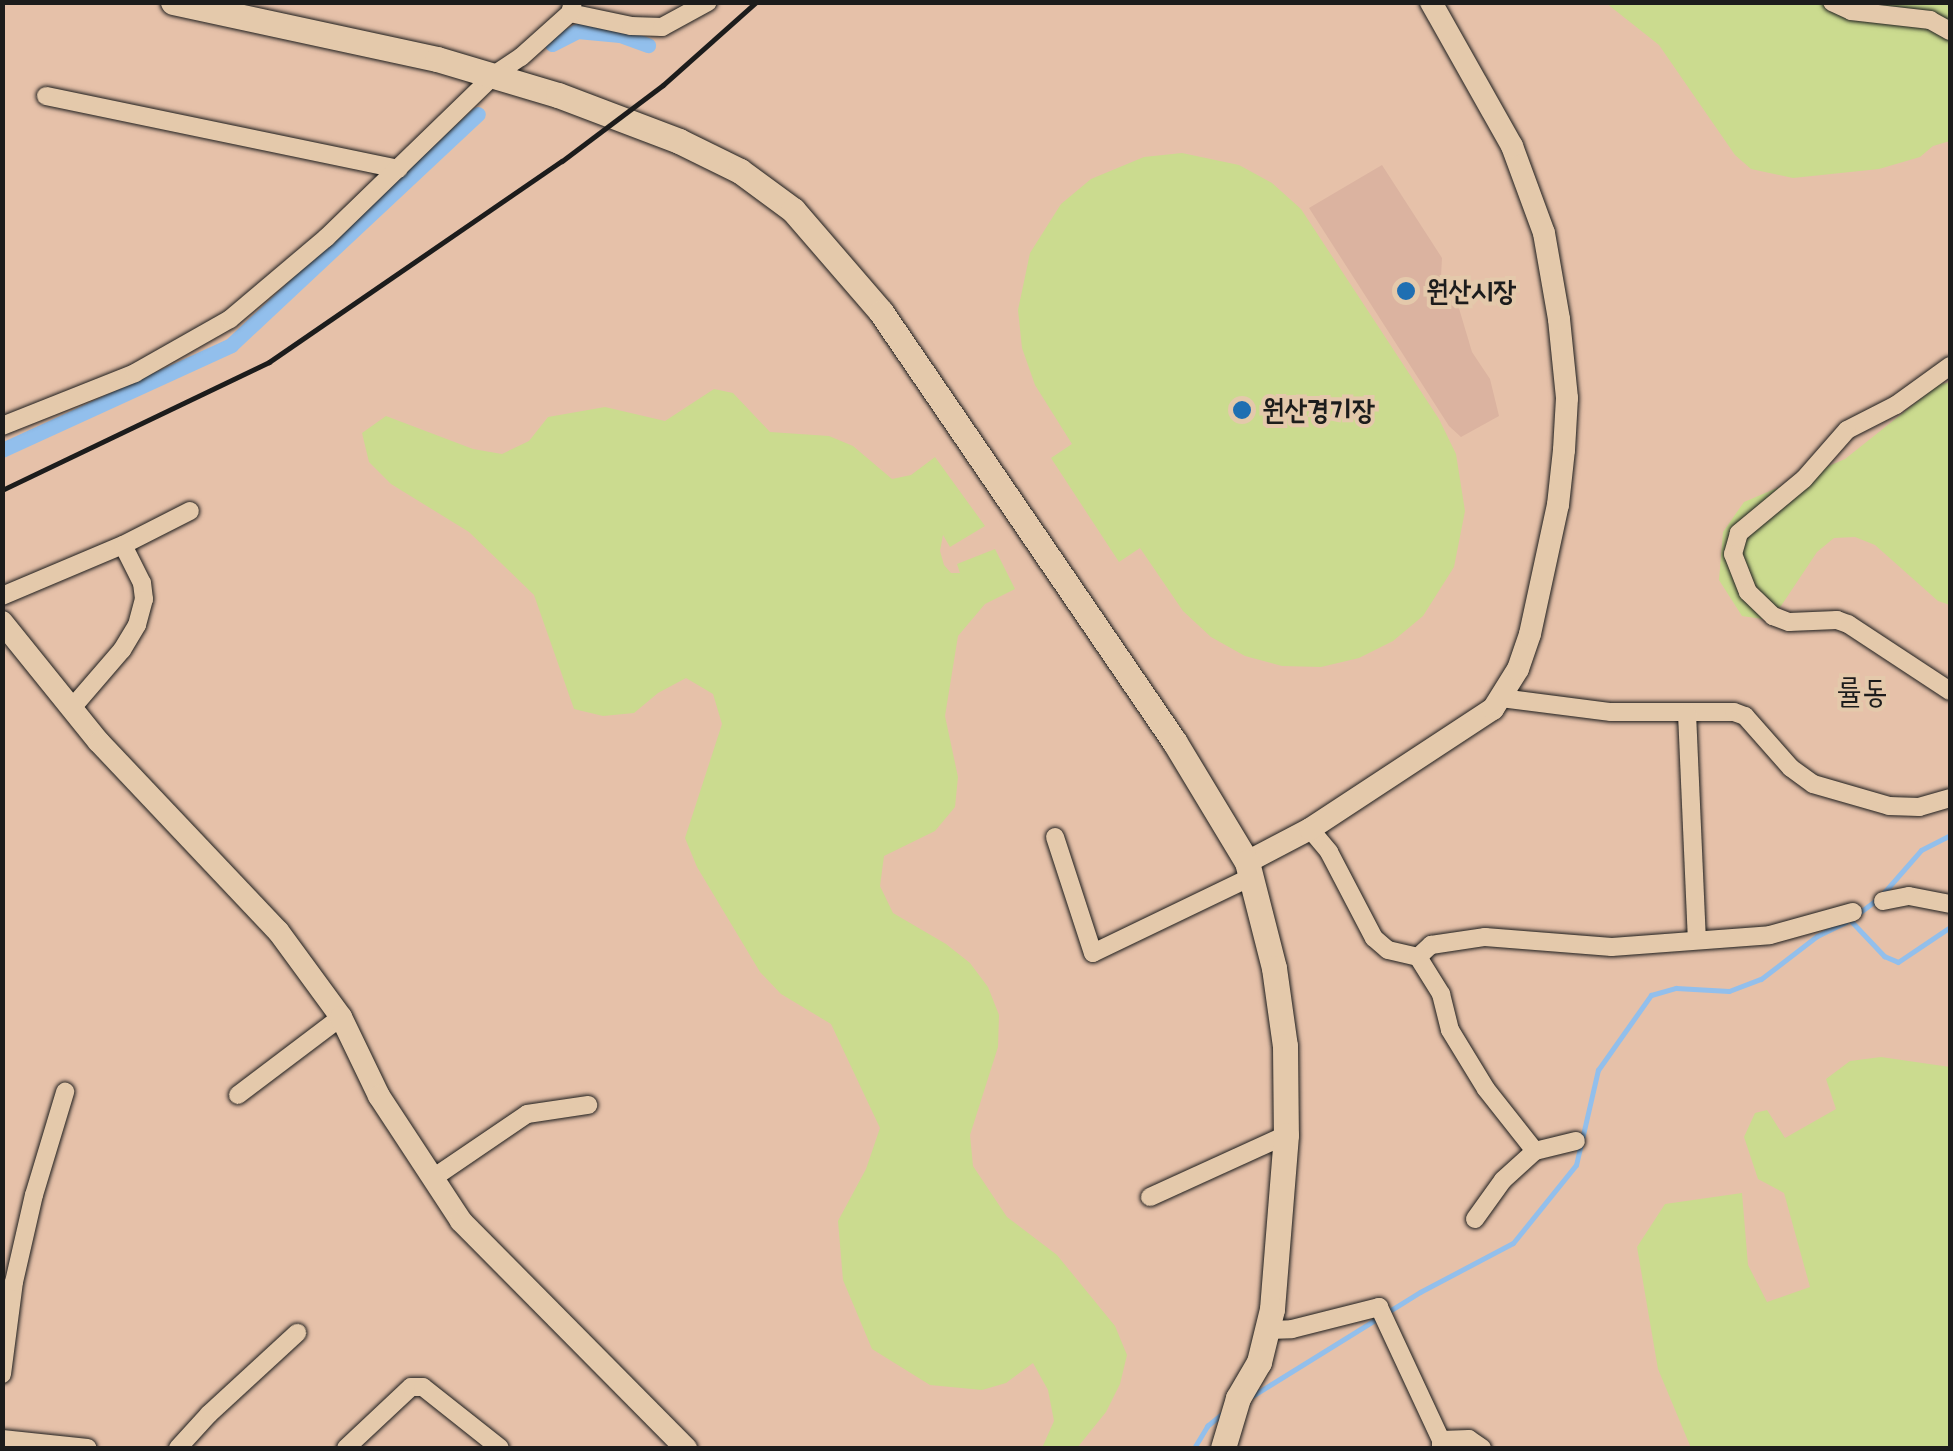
<!DOCTYPE html>
<meta charset="utf-8">
<style>
body{margin:0}
#map{position:relative;width:1953px;height:1451px;overflow:hidden;background:#e6c1a9;font-family:"Comic Neue","Poor Story",sans-serif}
div>[style]{position:absolute}
.built>*{inset:0;background:#dbb3a0}
.green>*{inset:0;background:#cbdb8f}
.stream>*{height:5px;margin:-2.5px;padding:0 2.5px;transform-origin:2.5px;border-radius:2.5px;background:#92bfec}
.canal>*{height:15px;margin:-7.5px;padding:0 7.5px;transform-origin:7.5px;border-radius:7.5px;background:#92bfec}
.roads{filter:drop-shadow(0 0 2px #1c1c1c) drop-shadow(0 0 2px #1c1c1c)}
.minor>*{height:18px;margin:-9px;padding:0 9px;transform-origin:9px;border-radius:9px;background:#e4c9ab}
.tertiary>*{height:22px;margin:-11px;padding:0 11px;transform-origin:11px;border-radius:11px;background:#e4c9ab}
.secondary>*{height:25px;margin:-12.5px;padding:0 12.5px;transform-origin:12.5px;border-radius:12.5px;background:#e4c9ab}
.rail>*{height:5px;margin:-2.5px;padding:0 2.5px;transform-origin:2.5px;border-radius:2.5px;background:#1c1c1c}
.dots>*{width:28px;height:28px;translate:-50% -50%;box-sizing:border-box;border:5px solid #e4c9ab;border-radius:50%}
span{translate:-50% -50%;white-space:nowrap;text-align:center;line-height:1.15;-webkit-text-stroke:8px #e4c9ab;paint-order:stroke}
.poi-label{font-size:28px;color:#1c1c1c;font-weight:700}
.left{translate:0 -50%;text-align:left}
.quarter-label{font-size:32px;color:#1c1c1c}
.frame{position:absolute;inset:0;border:5px solid #1c1c1c;pointer-events:none}
</style>
<div id="map">
<div class="built">
<i style="clip-path:polygon(1382px 165px,1442px 258px,1441px 276px,1458px 305px,1472px 352px,1490px 379px,1499px 416px,1461px 437px,1449px 426px,1309px 208px)"></i>
</div>
<div class="green">
<i style="clip-path:polygon(1606px 3px,1950px 3px,1950px 141px,1933px 146px,1920px 157px,1879px 169px,1793px 178px,1751px 169px,1735px 155px,1659px 45px)"></i>
<i style="clip-path:polygon(1182px 153px,1239px 165px,1272px 183px,1301px 209px,1439px 419px,1456px 454px,1465px 511px,1454px 567px,1423px 616px,1393px 641px,1359px 658px,1321px 667px,1282px 666px,1245px 656px,1211px 637px,1183px 611px,1140px 548px,1119px 562px,1051px 458px,1072px 444px,1035px 385px,1022px 348px,1018px 310px,1030px 253px,1061px 204px,1091px 179px,1144px 157px)"></i>
<i style="clip-path:polygon(1950px 382px,1950px 605px,1938px 601px,1875px 545px,1855px 537px,1834px 538px,1817px 552px,1781px 606px,1763px 619px,1742px 616px,1719px 580px,1723px 532px,1744px 502px,1845px 459px,1938px 385px)"></i>
<i style="clip-path:polygon(714px 389px,733px 393px,770px 432px,829px 436px,853px 446px,892px 479px,911px 475px,935px 457px,985px 526px,950px 547px,943px 535px,940px 551px,944px 565px,951px 573px,960px 573px,957px 564px,995px 549px,1015px 589px,985px 604px,958px 636px,945px 716px,958px 777px,955px 807px,935px 831px,884px 856px,880px 886px,893px 913px,946px 944px,970px 963px,988px 987px,999px 1015px,998px 1047px,970px 1135px,973px 1166px,1007px 1217px,1057px 1255px,1115px 1326px,1127px 1355px,1120px 1384px,1106px 1412px,1077px 1448px,1042px 1448px,1054px 1421px,1048px 1390px,1033px 1363px,1006px 1383px,982px 1390px,930px 1385px,872px 1349px,843px 1280px,838px 1221px,866px 1169px,880px 1128px,831px 1024px,781px 994px,760px 972px,697px 867px,685px 838px,722px 724px,713px 694px,686px 678px,658px 693px,634px 713px,603px 716px,574px 709px,534px 595px,469px 532px,391px 484px,369px 462px,362px 433px,386px 416px,473px 449px,502px 454px,529px 441px,548px 417px,605px 407px,665px 421px)"></i>
<i style="clip-path:polygon(1881px 1057px,1950px 1067px,1950px 1448px,1691px 1448px,1658px 1369px,1637px 1247px,1665px 1204px,1742px 1193px,1748px 1265px,1767px 1302px,1810px 1287px,1784px 1193px,1758px 1179px,1744px 1137px,1755px 1113px,1767px 1110px,1785px 1138px,1836px 1109px,1826px 1079px,1850px 1061px)"></i>
</div>
<div class="stream">
<i style="left:1859px;top:913px;width:26px;rotate:-37deg"></i>
<i style="left:1880px;top:897px;width:62px;rotate:-48.9deg"></i>
<i style="left:1921px;top:850px;width:33px;rotate:-27deg"></i>
<i style="left:1850px;top:920px;width:50px;rotate:46.6deg"></i>
<i style="left:1884px;top:956px;width:15px;rotate:23deg"></i>
<i style="left:1898px;top:962px;width:63px;rotate:-33.9deg"></i>
<i style="left:1249px;top:1398px;width:201px;rotate:-31.8deg"></i>
<i style="left:1420px;top:1292px;width:105px;rotate:-27.8deg"></i>
<i style="left:1513px;top:1243px;width:100px;rotate:-51.1deg"></i>
<i style="left:1576px;top:1165px;width:98px;rotate:-77deg"></i>
<i style="left:1598px;top:1070px;width:92px;rotate:-54.8deg"></i>
<i style="left:1651px;top:995px;width:26px;rotate:-16deg"></i>
<i style="left:1676px;top:988px;width:53px;rotate:3.2deg"></i>
<i style="left:1729px;top:991px;width:34px;rotate:-21deg"></i>
<i style="left:1761px;top:979px;width:71px;rotate:-37.5deg"></i>
<i style="left:1817px;top:936px;width:32px;rotate:-26deg"></i>
<i style="left:1194px;top:1448px;width:26px;rotate:-59deg"></i>
<i style="left:1207px;top:1426px;width:19px;rotate:-39deg"></i>
</div>
<div class="canal">
<i style="left:552px;top:44px;width:28px;rotate:-27deg"></i>
<i style="left:577px;top:31px;width:43px;rotate:5.3deg"></i>
<i style="left:620px;top:35px;width:30px;rotate:20deg"></i>
<i style="left:2px;top:450px;width:252px;rotate:-24.6deg"></i>
<i style="left:231px;top:345px;width:338px;rotate:-43.1deg"></i>
</div>
<div class="roads">
<div class="minor">
<i style="left:1832px;top:2px;width:21px;rotate:25deg"></i>
<i style="left:1851px;top:11px;width:80px;rotate:6.5deg"></i>
<i style="left:1930px;top:20px;width:23px;rotate:29deg"></i>
<i style="left:570px;top:13px;width:62px;rotate:12deg"></i>
<i style="left:631px;top:26px;width:31px;rotate:2deg"></i>
<i style="left:662px;top:27px;width:52px;rotate:-28.5deg"></i>
<i style="left:46px;top:96px;width:360px;rotate:11.7deg"></i>
<i style="left:1950px;top:366px;width:67px;rotate:144.2deg"></i>
<i style="left:1896px;top:405px;width:55px;rotate:153deg"></i>
<i style="left:1847px;top:430px;width:65px;rotate:131.3deg"></i>
<i style="left:1804px;top:479px;width:85px;rotate:140.3deg"></i>
<i style="left:1739px;top:533px;width:22px;rotate:106deg"></i>
<i style="left:1733px;top:554px;width:41px;rotate:68.5deg"></i>
<i style="left:1748px;top:592px;width:35px;rotate:44deg"></i>
<i style="left:1773px;top:616px;width:17px;rotate:21deg"></i>
<i style="left:1789px;top:622px;width:48px;rotate:-2.4deg"></i>
<i style="left:1837px;top:620px;width:12px;rotate:20deg"></i>
<i style="left:1848px;top:624px;width:122px;rotate:33.3deg"></i>
<i style="left:2px;top:426px;width:143px;rotate:-21.7deg"></i>
<i style="left:135px;top:373px;width:109px;rotate:-29.6deg"></i>
<i style="left:230px;top:319px;width:126px;rotate:-40.2deg"></i>
<i style="left:326px;top:238px;width:234px;rotate:-44.1deg"></i>
<i style="left:494px;top:75px;width:32px;rotate:-34deg"></i>
<i style="left:521px;top:57px;width:66px;rotate:-41.9deg"></i>
<i style="left:570px;top:13px;width:11px;rotate:-75deg"></i>
<i style="left:2px;top:596px;width:131px;rotate:-22.9deg"></i>
<i style="left:123px;top:545px;width:75px;rotate:-26.9deg"></i>
<i style="left:1501px;top:698px;width:111px;rotate:7.3deg"></i>
<i style="left:1611px;top:712px;width:123px"></i>
<i style="left:1734px;top:712px;width:12px;rotate:20deg"></i>
<i style="left:1745px;top:716px;width:69px;rotate:48.5deg"></i>
<i style="left:1791px;top:768px;width:27px;rotate:36deg"></i>
<i style="left:1813px;top:784px;width:79px;rotate:16.1deg"></i>
<i style="left:1889px;top:806px;width:30px;rotate:2deg"></i>
<i style="left:1919px;top:807px;width:32px;rotate:-16deg"></i>
<i style="left:71px;top:709px;width:78px;rotate:-49.2deg"></i>
<i style="left:122px;top:650px;width:29px;rotate:-59deg"></i>
<i style="left:137px;top:625px;width:27px;rotate:-75deg"></i>
<i style="left:144px;top:599px;width:16px;rotate:-97deg"></i>
<i style="left:142px;top:583px;width:42px;rotate:-116.6deg"></i>
<i style="left:1687px;top:713px;width:227px;rotate:87.5deg"></i>
<i style="left:1310px;top:829px;width:30px;rotate:50deg"></i>
<i style="left:1329px;top:852px;width:97px;rotate:62.4deg"></i>
<i style="left:1374px;top:938px;width:18px;rotate:41deg"></i>
<i style="left:1388px;top:950px;width:31px;rotate:13deg"></i>
<i style="left:1418px;top:957px;width:44px;rotate:58.1deg"></i>
<i style="left:1441px;top:994px;width:37px;rotate:76deg"></i>
<i style="left:1450px;top:1030px;width:69px;rotate:58.6deg"></i>
<i style="left:1486px;top:1089px;width:79px;rotate:51.7deg"></i>
<i style="left:1055px;top:837px;width:122px;rotate:71.9deg"></i>
<i style="left:1093px;top:953px;width:175px;rotate:-25.7deg"></i>
<i style="left:1883px;top:901px;width:26px;rotate:-11deg"></i>
<i style="left:1909px;top:896px;width:42px;rotate:11deg"></i>
<i style="left:1418px;top:957px;width:18px;rotate:-43deg"></i>
<i style="left:1431px;top:945px;width:55px;rotate:-8.4deg"></i>
<i style="left:1485px;top:937px;width:127px;rotate:4.5deg"></i>
<i style="left:1612px;top:947px;width:158px;rotate:-4.3deg"></i>
<i style="left:1770px;top:935px;width:86px;rotate:-15.5deg"></i>
<i style="left:238px;top:1095px;width:129px;rotate:-37.1deg"></i>
<i style="left:433px;top:1178px;width:114px;rotate:-34.2deg"></i>
<i style="left:527px;top:1114px;width:62px;rotate:-8.4deg"></i>
<i style="left:1150px;top:1197px;width:149px;rotate:-24.5deg"></i>
<i style="left:1475px;top:1219px;width:48px;rotate:-54.3deg"></i>
<i style="left:1503px;top:1180px;width:43px;rotate:-42.2deg"></i>
<i style="left:1535px;top:1151px;width:42px;rotate:-13.7deg"></i>
<i style="left:1268px;top:1330px;width:24px;rotate:-2deg"></i>
<i style="left:1292px;top:1329px;width:90px;rotate:-14.2deg"></i>
<i style="left:1379px;top:1307px;width:147px;rotate:65deg"></i>
<i style="left:1441px;top:1440px;width:8px;rotate:90deg"></i>
<i style="left:2px;top:1374px;width:93px;rotate:-82.6deg"></i>
<i style="left:14px;top:1282px;width:89px;rotate:-77.1deg"></i>
<i style="left:34px;top:1195px;width:108px;rotate:-73.2deg"></i>
<i style="left:2px;top:1439px;width:86px;rotate:6deg"></i>
<i style="left:1441px;top:1440px;width:28px;rotate:-2deg"></i>
<i style="left:1469px;top:1439px;width:16px;rotate:35deg"></i>
<i style="left:178px;top:1448px;width:46px;rotate:-47.6deg"></i>
<i style="left:209px;top:1414px;width:120px;rotate:-42.6deg"></i>
<i style="left:346px;top:1448px;width:89px;rotate:-43.2deg"></i>
<i style="left:411px;top:1387px;width:12px"></i>
<i style="left:423px;top:1387px;width:98px;rotate:38.4deg"></i>
</div>
<div class="tertiary">
<i style="left:2px;top:622px;width:154px;rotate:51.1deg"></i>
<i style="left:99px;top:742px;width:260px;rotate:46.6deg"></i>
<i style="left:278px;top:931px;width:107px;rotate:53.8deg"></i>
<i style="left:341px;top:1017px;width:88px;rotate:64.3deg"></i>
<i style="left:379px;top:1096px;width:149px;rotate:56.7deg"></i>
<i style="left:461px;top:1221px;width:320px;rotate:45.3deg"></i>
<i style="left:1247px;top:862px;width:71px;rotate:-27.6deg"></i>
<i style="left:1310px;top:829px;width:219px;rotate:-33.3deg"></i>
<i style="left:1493px;top:709px;width:47px;rotate:-58deg"></i>
<i style="left:1518px;top:669px;width:37px;rotate:-71deg"></i>
<i style="left:1530px;top:634px;width:132px;rotate:-77.8deg"></i>
<i style="left:1558px;top:505px;width:55px;rotate:-83.8deg"></i>
<i style="left:1564px;top:450px;width:52px;rotate:-86.7deg"></i>
<i style="left:1567px;top:398px;width:79px;rotate:-95.8deg"></i>
<i style="left:1559px;top:319px;width:87px;rotate:-99.9deg"></i>
<i style="left:1544px;top:233px;width:93px;rotate:-110.2deg"></i>
<i style="left:1512px;top:146px;width:165px;rotate:-119.4deg"></i>
</div>
<div class="secondary">
<i style="left:173px;top:2px;width:270px;rotate:12.2deg"></i>
<i style="left:437px;top:59px;width:126px;rotate:16.6deg"></i>
<i style="left:558px;top:95px;width:129px;rotate:20.8deg"></i>
<i style="left:679px;top:141px;width:68px;rotate:26.2deg"></i>
<i style="left:740px;top:171px;width:66px;rotate:36.3deg"></i>
<i style="left:793px;top:210px;width:135px;rotate:49.2deg"></i>
<i style="left:881px;top:312px;width:520px;rotate:55.67deg"></i>
<i style="left:1174px;top:741px;width:141px;rotate:58.9deg"></i>
<i style="left:1247px;top:862px;width:109px;rotate:75.7deg"></i>
<i style="left:1274px;top:968px;width:79px;rotate:82deg"></i>
<i style="left:1285px;top:1046px;width:89px;rotate:89.4deg"></i>
<i style="left:1286px;top:1135px;width:175px;rotate:94.6deg"></i>
<i style="left:1272px;top:1309px;width:55px;rotate:103.8deg"></i>
<i style="left:1259px;top:1362px;width:42px;rotate:120.3deg"></i>
<i style="left:1238px;top:1398px;width:52px;rotate:106.7deg"></i>
</div>
</div>
<div class="rail">
<i style="left:2px;top:490px;width:296px;rotate:-25.6deg"></i>
<i style="left:269px;top:362px;width:355px;rotate:-34.5deg"></i>
<i style="left:562px;top:161px;width:126px;rotate:-37deg"></i>
<i style="left:663px;top:85px;width:125px;rotate:-41.7deg"></i>
</div>
<div class="dots">
<i style="left:1406px;top:291px;background:#1f6fb2"></i>
<i style="left:1242px;top:410px;background:#1f6fb2"></i>
</div>
<div class="poi-label">
<span class="left" style="left:1426px;top:291px">원산시장</span>
<span class="left" style="left:1262px;top:410px">원산경기장</span>
</div>
<div class="quarter-label">
<span style="left:1862px;top:692px">률동</span>
</div>
<div class="frame"></div>
</div>
